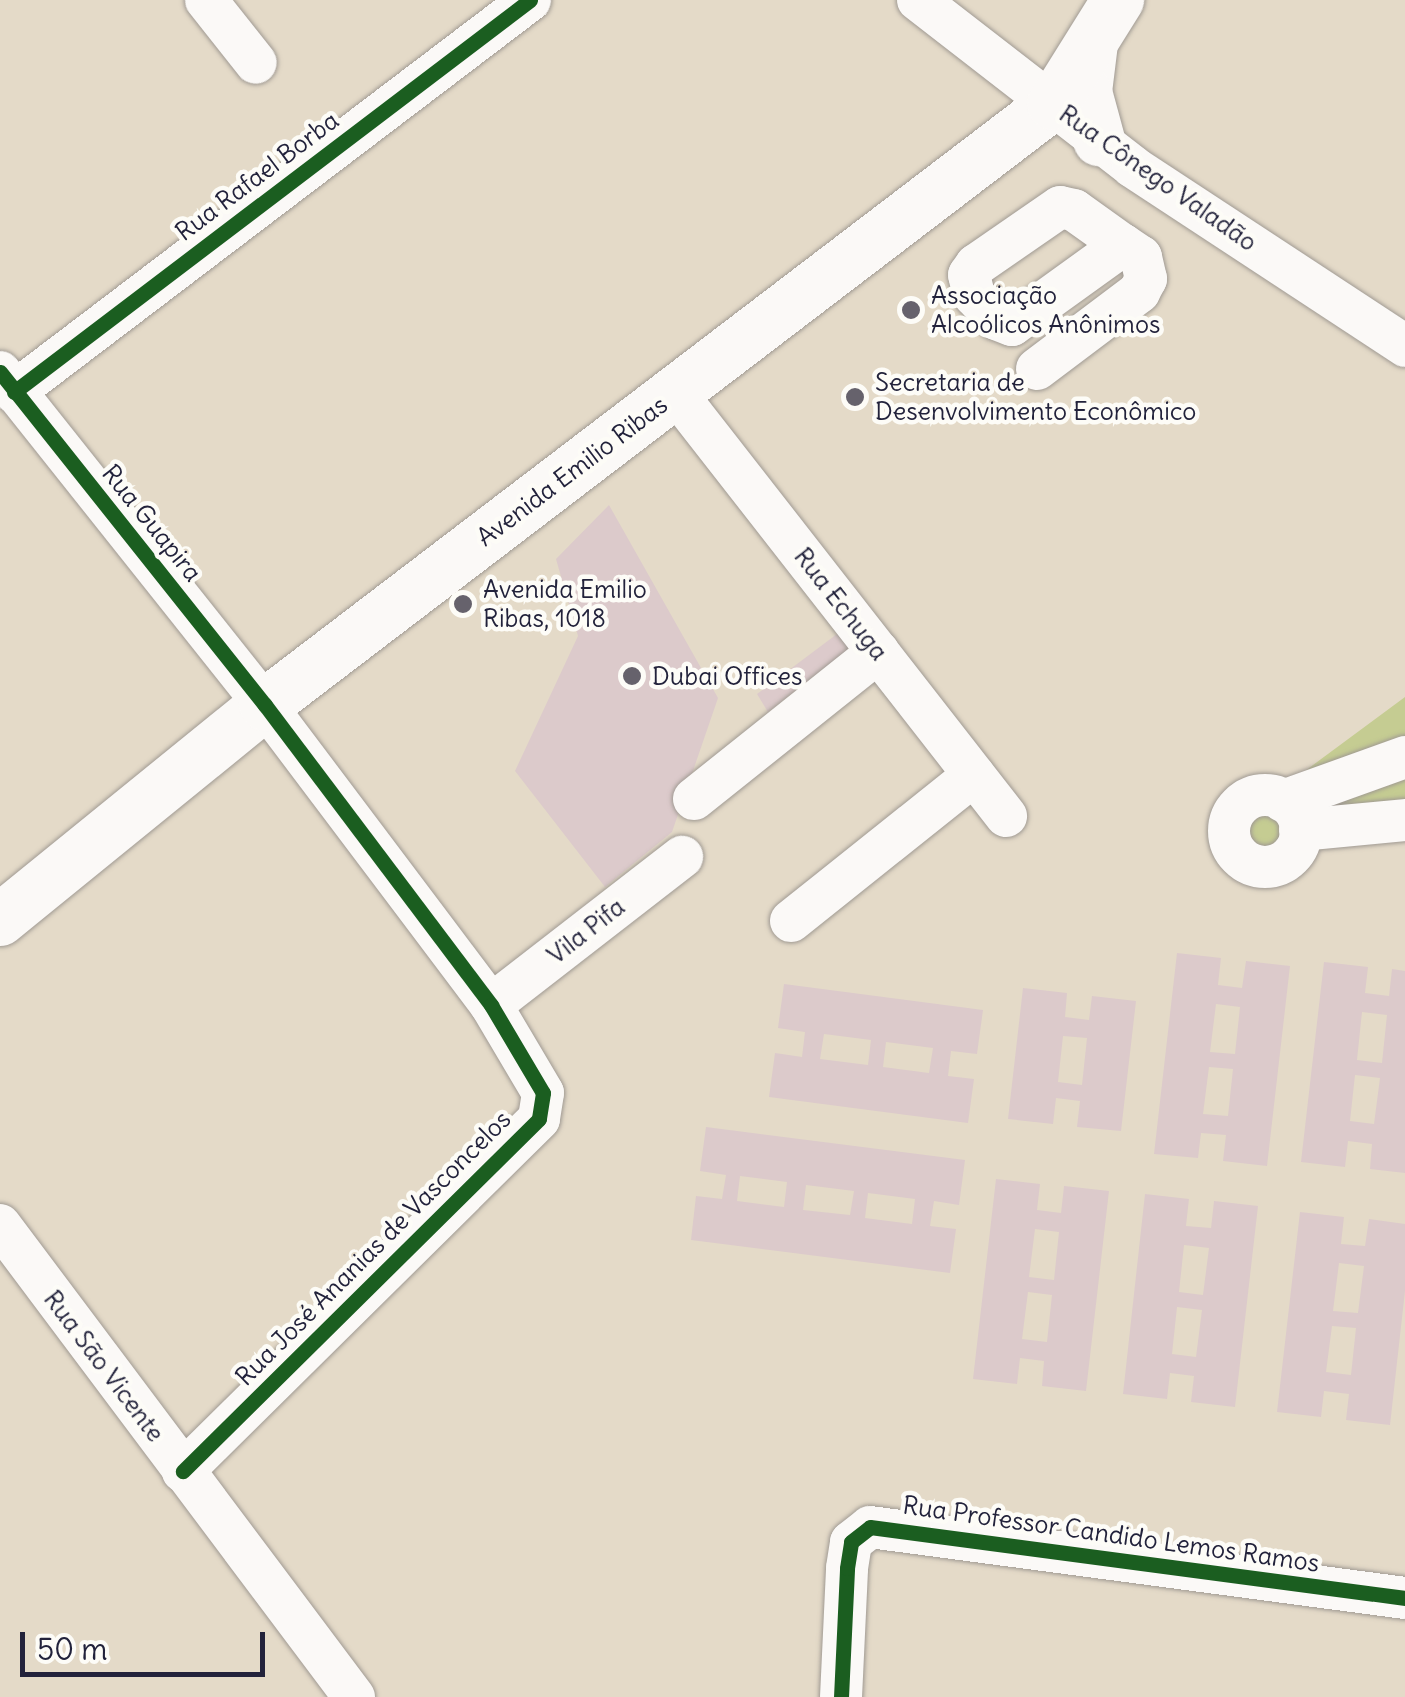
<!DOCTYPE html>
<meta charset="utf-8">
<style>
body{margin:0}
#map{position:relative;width:1405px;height:1697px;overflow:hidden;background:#e4dac8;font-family:Delius,sans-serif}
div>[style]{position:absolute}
.green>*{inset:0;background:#c5cc92}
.building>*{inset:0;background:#dccacb}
.roads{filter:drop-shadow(0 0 2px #a09a93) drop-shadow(0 0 2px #a09a93)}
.minor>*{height:42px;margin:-21px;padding:0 21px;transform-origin:21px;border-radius:21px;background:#fbf9f7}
.minor>.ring{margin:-21px;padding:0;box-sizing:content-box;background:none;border:42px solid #fbf9f7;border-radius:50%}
.major>*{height:52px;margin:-26px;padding:0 26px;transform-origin:26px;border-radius:26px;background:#fbf9f7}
.cycleway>*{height:15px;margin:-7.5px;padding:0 7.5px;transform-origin:7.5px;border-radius:7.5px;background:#1b5e20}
.dots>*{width:28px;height:28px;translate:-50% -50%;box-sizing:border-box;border:5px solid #fdfcf7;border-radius:50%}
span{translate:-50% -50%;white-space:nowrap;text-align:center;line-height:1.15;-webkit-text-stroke:9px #fdfcf7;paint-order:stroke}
.street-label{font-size:25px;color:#22223b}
.poi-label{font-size:25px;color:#22223b}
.left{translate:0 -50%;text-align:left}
.scale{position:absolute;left:20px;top:1632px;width:245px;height:45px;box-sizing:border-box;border:5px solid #22223b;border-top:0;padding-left:12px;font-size:30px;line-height:35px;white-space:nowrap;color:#22223b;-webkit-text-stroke:8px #fdfcf7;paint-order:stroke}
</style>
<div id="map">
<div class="green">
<i style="clip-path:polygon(1405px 697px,1405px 836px,1314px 842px,1276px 876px,1239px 874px,1217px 854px,1214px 822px,1228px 801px,1286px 785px)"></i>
</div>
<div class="building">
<i style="clip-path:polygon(609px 505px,718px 698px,672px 832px,605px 887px,515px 771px,578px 636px,556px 559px)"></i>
<i style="clip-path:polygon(841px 631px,850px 648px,768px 712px,757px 694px)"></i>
<i style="clip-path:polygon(evenodd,1177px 953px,1221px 958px,1218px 985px,1242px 988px,1246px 961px,1290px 966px,1267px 1166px,1223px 1161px,1226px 1135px,1201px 1133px,1198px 1158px,1154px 1154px,1177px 953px,1216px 1004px,1240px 1007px,1235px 1054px,1210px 1052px,1216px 1004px,1177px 953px,1209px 1067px,1233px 1069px,1228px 1116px,1203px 1114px,1209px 1067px)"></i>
<i style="clip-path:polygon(evenodd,1324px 962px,1368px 967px,1365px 993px,1389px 996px,1392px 969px,1405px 971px,1405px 1173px,1370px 1169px,1372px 1144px,1348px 1141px,1345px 1167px,1301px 1162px,1324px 962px,1362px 1012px,1387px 1015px,1382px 1063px,1357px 1060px,1362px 1012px,1324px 962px,1355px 1075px,1380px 1078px,1374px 1124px,1350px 1121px,1355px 1075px)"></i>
<i style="clip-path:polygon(evenodd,784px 984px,983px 1010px,977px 1054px,951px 1051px,948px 1076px,974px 1079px,968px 1123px,769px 1097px,775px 1053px,802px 1057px,805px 1032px,778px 1028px,784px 984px,824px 1034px,871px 1040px,868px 1065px,820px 1059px,824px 1034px,784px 984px,886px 1042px,933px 1048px,929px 1073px,883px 1067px,886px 1042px)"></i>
<i style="clip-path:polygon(evenodd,1023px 988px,1067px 993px,1065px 1017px,1089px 1020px,1092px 996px,1136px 1001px,1121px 1131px,1077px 1127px,1080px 1101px,1056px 1098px,1053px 1124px,1008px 1119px,1023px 988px,1063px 1036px,1087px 1038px,1082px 1085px,1058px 1082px,1063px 1036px)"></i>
<i style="clip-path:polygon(evenodd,706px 1127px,965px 1160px,959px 1205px,934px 1201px,930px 1226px,956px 1229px,950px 1273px,691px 1240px,696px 1196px,722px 1199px,726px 1175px,700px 1171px,706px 1127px,740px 1176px,787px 1182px,784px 1207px,737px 1201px,740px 1176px,706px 1127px,806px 1185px,854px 1191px,850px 1215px,803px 1210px,806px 1185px,706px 1127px,868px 1193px,915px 1199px,912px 1224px,865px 1218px,868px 1193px)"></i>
<i style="clip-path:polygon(evenodd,996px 1179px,1040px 1184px,1037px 1210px,1061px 1213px,1064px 1186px,1109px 1191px,1086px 1391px,1042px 1386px,1044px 1361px,1020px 1358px,1017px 1384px,973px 1379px,996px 1179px,1035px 1229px,1059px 1232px,1054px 1280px,1029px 1277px,1035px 1229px,996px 1179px,1028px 1292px,1052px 1295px,1047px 1342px,1022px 1339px,1028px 1292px)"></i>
<i style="clip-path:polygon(evenodd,1145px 1194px,1189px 1199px,1186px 1226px,1211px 1228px,1214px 1201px,1258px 1206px,1235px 1407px,1191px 1402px,1194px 1376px,1170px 1373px,1167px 1399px,1123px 1394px,1145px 1194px,1184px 1245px,1209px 1248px,1203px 1295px,1179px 1292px,1184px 1245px,1145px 1194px,1177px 1307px,1202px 1310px,1196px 1357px,1172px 1354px,1177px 1307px)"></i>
<i style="clip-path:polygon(evenodd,1300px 1212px,1344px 1217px,1341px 1244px,1365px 1246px,1369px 1219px,1405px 1224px,1405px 1291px,1390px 1425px,1346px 1420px,1349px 1394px,1324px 1391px,1321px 1417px,1277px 1412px,1300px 1212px,1339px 1263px,1364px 1266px,1358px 1313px,1333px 1311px,1339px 1263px,1300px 1212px,1332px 1326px,1356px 1328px,1351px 1375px,1326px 1372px,1332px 1326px)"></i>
</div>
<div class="roads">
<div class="minor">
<i style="left:206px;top:0;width:80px;rotate:51.6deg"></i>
<i style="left:918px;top:0;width:272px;rotate:37.8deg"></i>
<i style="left:1133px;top:167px;width:326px;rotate:33.3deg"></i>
<i style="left:1037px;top:369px;width:128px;rotate:-37deg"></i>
<i style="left:1139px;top:292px;width:15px;rotate:-62deg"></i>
<i style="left:1146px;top:279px;width:23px;rotate:-103deg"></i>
<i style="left:1141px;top:257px;width:22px;rotate:-146deg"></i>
<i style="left:1123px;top:245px;width:60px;rotate:-144.5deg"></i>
<i style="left:1074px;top:210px;width:14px;rotate:-168deg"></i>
<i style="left:1060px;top:207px;width:102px;rotate:145.4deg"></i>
<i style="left:976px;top:265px;width:12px;rotate:125deg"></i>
<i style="left:969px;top:275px;width:21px;rotate:76deg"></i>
<i style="left:974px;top:295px;width:33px;rotate:47deg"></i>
<i style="left:996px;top:319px;width:17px;rotate:21deg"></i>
<i style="left:1012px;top:325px;width:137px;rotate:-35.8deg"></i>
<i style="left:0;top:372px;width:426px;rotate:51.5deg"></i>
<i style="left:265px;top:705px;width:376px;rotate:53deg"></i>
<i style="left:491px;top:1005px;width:102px;rotate:59.4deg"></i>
<i style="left:543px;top:1093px;width:26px;rotate:99deg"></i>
<i style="left:539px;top:1119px;width:501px;rotate:135.32deg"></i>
<i style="left:14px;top:392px;width:648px;rotate:-37.22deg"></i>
<i style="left:675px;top:392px;width:538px;rotate:52.02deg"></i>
<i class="ring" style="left:1229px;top:795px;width:30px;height:30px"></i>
<i style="left:694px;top:799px;width:236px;rotate:-38.6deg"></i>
<i style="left:1283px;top:801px;width:130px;rotate:-19.8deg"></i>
<i style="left:1300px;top:830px;width:105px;rotate:-5.4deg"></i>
<i style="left:791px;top:921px;width:234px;rotate:-38.6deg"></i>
<i style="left:491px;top:1005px;width:242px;rotate:-37.8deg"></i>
<i style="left:0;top:1225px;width:590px;rotate:53.13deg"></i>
<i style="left:841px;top:1697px;width:129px;rotate:-87.3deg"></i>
<i style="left:847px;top:1568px;width:26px;rotate:-81deg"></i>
<i style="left:851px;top:1542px;width:24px;rotate:-38deg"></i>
<i style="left:870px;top:1527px;width:540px;rotate:7.56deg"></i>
</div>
<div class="major">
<i style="left:1092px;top:43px;width:49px;rotate:97deg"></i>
<i style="left:1086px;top:92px;width:50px;rotate:74.8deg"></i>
<i style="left:0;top:920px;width:341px;rotate:-39.1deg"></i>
<i style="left:265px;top:705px;width:991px;rotate:-37.33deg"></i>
<i style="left:1053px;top:104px;width:123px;rotate:-58deg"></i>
</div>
</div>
<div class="cycleway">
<i style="left:0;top:372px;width:426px;rotate:51.5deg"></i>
<i style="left:265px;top:705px;width:376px;rotate:53deg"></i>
<i style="left:491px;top:1005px;width:102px;rotate:59.4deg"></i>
<i style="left:543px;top:1093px;width:26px;rotate:99deg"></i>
<i style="left:539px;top:1119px;width:501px;rotate:135.32deg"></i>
<i style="left:14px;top:392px;width:648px;rotate:-37.22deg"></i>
<i style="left:841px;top:1697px;width:129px;rotate:-87.3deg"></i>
<i style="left:847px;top:1568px;width:26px;rotate:-81deg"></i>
<i style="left:851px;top:1542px;width:24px;rotate:-38deg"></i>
<i style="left:870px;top:1527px;width:540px;rotate:7.56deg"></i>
</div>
<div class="dots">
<i style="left:911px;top:310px;background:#66626c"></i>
<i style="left:855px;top:397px;background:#66626c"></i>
<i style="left:463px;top:604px;background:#66626c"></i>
<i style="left:632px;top:676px;background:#66626c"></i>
</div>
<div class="street-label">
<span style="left:257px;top:176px;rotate:-37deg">Rua Rafael Borba</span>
<span style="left:1158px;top:178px;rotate:35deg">Rua Cônego Valadão</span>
<span style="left:572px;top:471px;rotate:-37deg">Avenida Emilio Ribas</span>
<span style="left:152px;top:523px;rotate:51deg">Rua Guapira</span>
<span style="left:841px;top:604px;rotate:52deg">Rua Echuga</span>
<span style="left:586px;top:931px;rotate:-38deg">Vila Pifa</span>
<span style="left:373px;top:1248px;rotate:-45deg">Rua José Ananias de Vasconcelos</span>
<span style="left:104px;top:1366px;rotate:53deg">Rua São Vicente</span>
<span style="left:1111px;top:1534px;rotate:8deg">Rua Professor Candido Lemos Ramos</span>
</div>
<div class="poi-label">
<span class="left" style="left:931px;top:310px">Associação<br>Alcoólicos Anônimos</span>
<span class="left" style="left:875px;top:397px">Secretaria de<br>Desenvolvimento Econômico</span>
<span class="left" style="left:483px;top:604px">Avenida Emilio<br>Ribas, 1018</span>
<span class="left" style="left:652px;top:676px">Dubai Offices</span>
</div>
<div class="scale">50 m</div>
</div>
